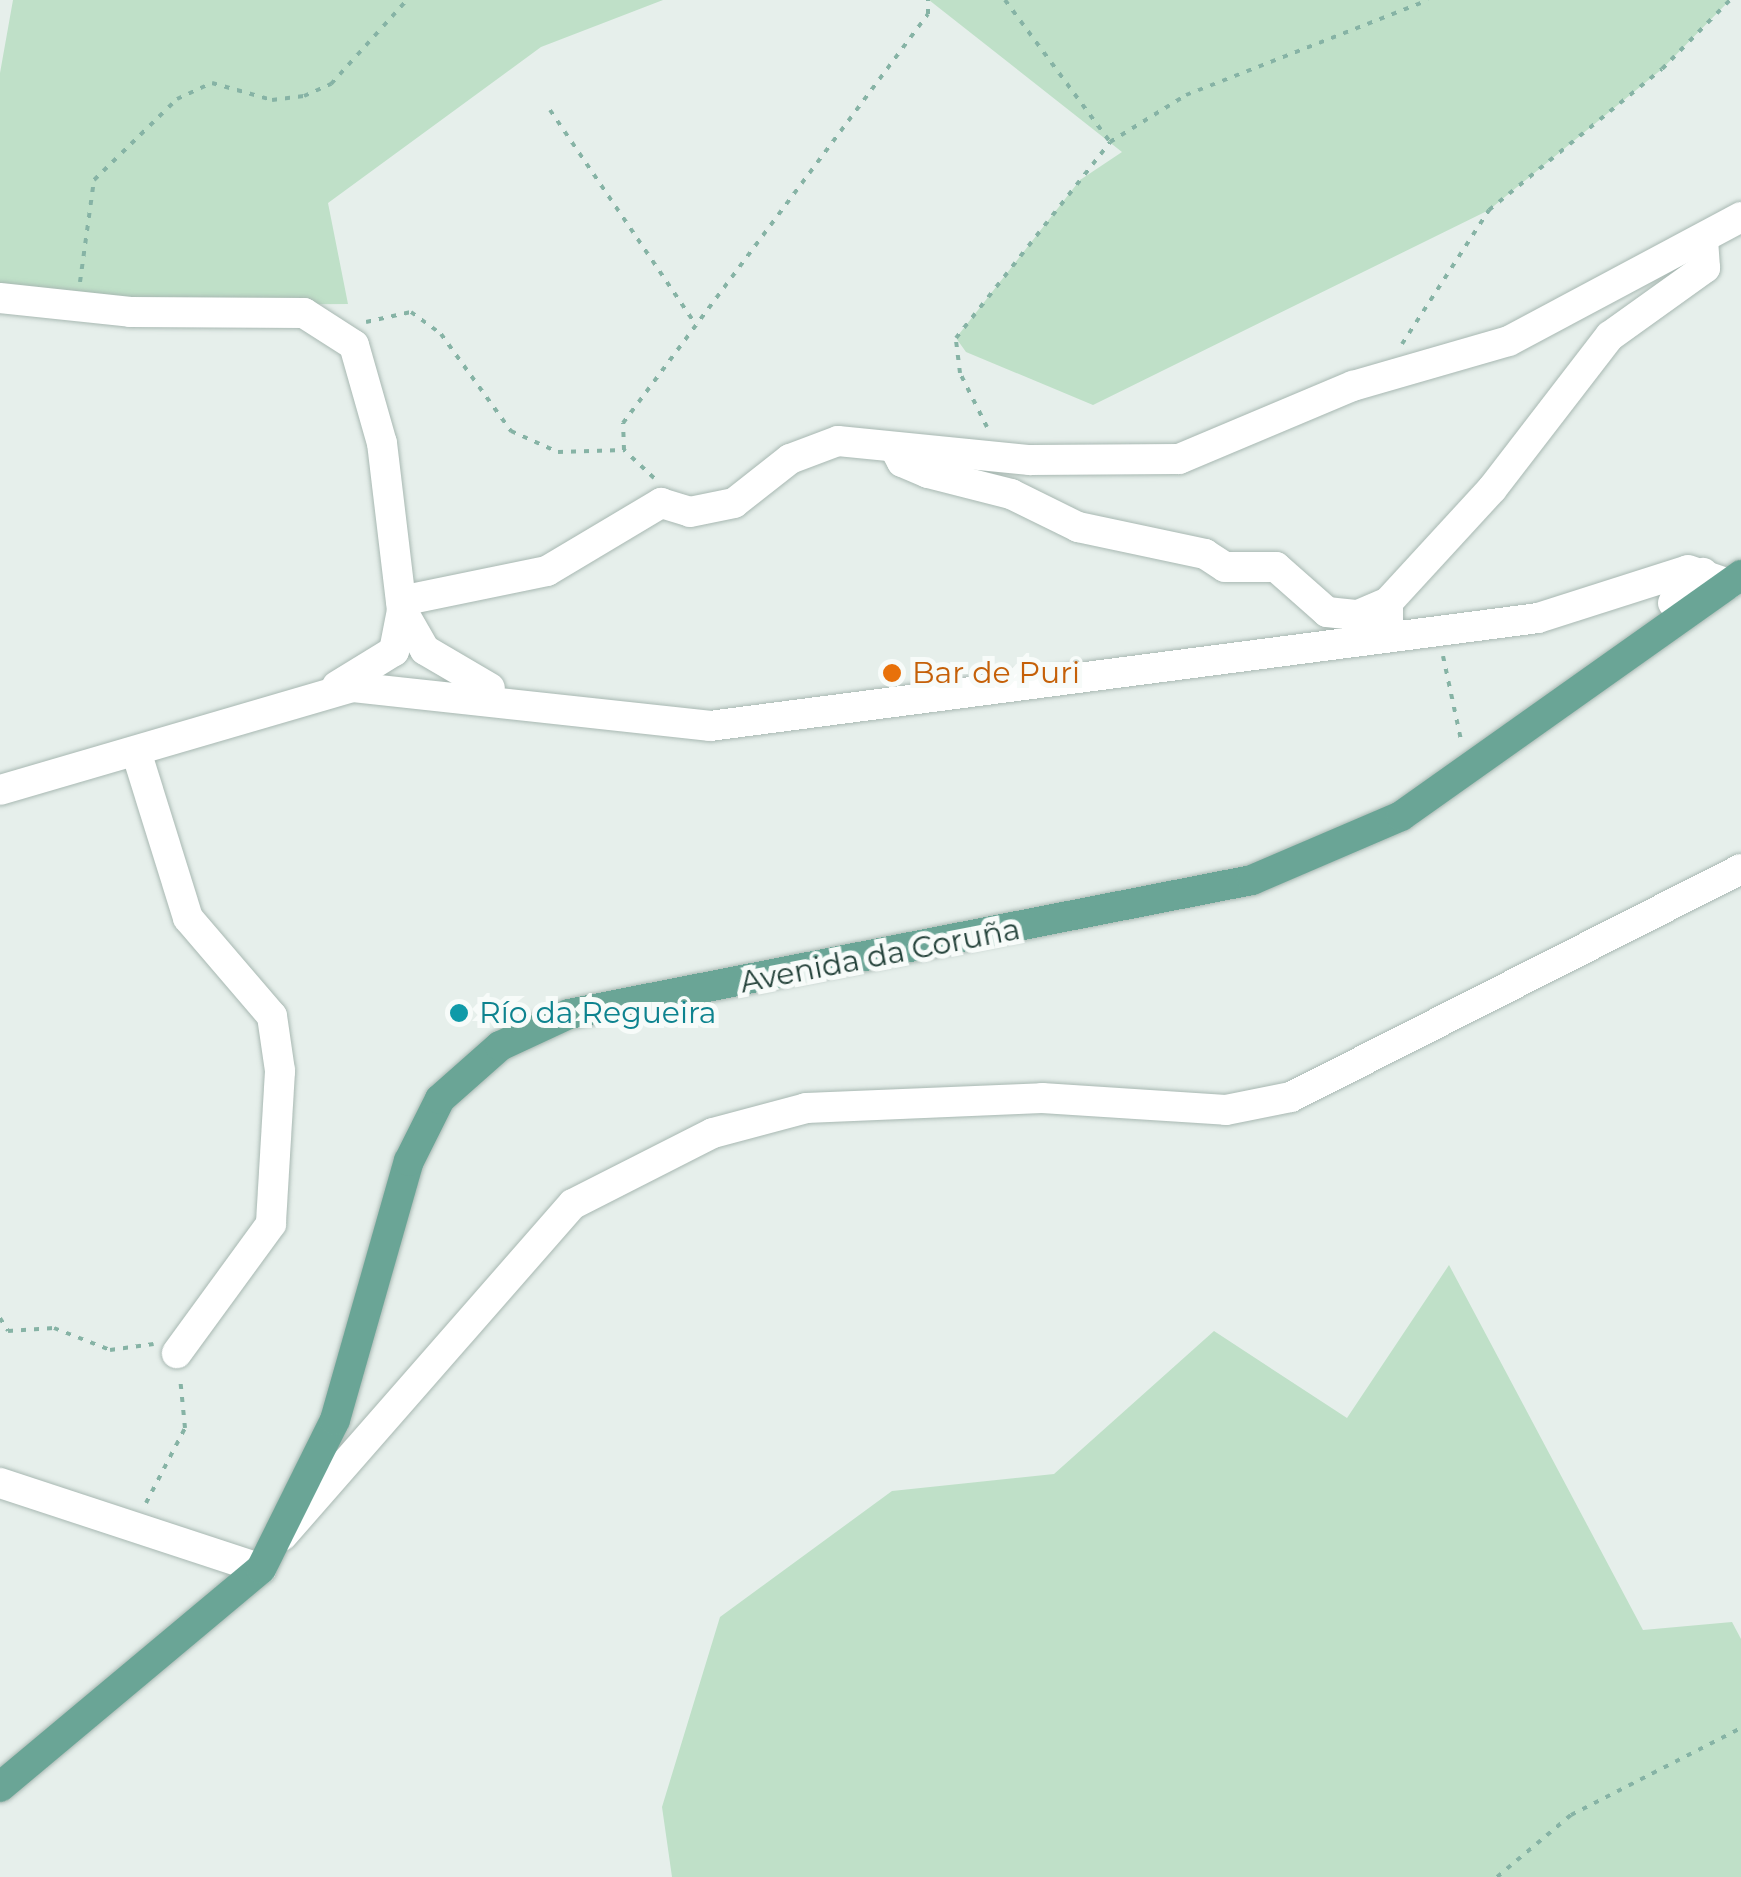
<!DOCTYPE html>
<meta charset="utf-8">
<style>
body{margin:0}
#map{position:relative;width:1741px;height:1877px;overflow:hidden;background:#e6efeb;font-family:Montserrat,sans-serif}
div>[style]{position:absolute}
.green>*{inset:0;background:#bfe0c8}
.path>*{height:4px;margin-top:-2px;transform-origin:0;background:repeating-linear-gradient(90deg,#86b3a5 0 5px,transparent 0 13px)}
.roads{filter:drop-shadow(0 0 2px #a8b8b2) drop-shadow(0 0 2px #a8b8b2)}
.minor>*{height:30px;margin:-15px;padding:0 15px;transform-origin:15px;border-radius:15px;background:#fff}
.major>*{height:30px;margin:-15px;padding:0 15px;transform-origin:15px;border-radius:15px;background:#6aa596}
.dots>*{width:28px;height:28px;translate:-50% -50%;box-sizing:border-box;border:5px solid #f7fbf9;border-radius:50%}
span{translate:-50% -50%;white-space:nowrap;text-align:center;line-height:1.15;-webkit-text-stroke:10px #f7fbf9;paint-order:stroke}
.food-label{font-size:30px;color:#c56008}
.left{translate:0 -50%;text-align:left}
.street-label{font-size:30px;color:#24423a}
.culture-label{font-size:30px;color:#0d838f}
</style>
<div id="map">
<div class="green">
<i style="clip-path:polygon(13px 0,663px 0,541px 47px,328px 203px,348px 304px,76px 306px,0 285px,0 73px)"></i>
<i style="clip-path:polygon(929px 0,1730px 0,1662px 69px,1489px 210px,1093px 405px,966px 352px,956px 338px,1080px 180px,1122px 152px)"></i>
<i style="clip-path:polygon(1449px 1265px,1643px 1630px,1732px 1622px,1741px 1639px,1741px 1877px,672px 1877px,662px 1807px,720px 1617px,892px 1491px,1054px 1474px,1214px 1331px,1347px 1418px)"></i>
</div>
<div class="path">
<i style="left:1005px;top:0;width:177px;rotate:53.5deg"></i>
<i style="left:550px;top:110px;width:260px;rotate:55.8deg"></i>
<i style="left:80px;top:282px;width:103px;rotate:-82.2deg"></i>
<i style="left:94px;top:180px;width:116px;rotate:-44.3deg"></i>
<i style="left:177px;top:99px;width:38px;rotate:-25deg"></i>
<i style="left:212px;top:83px;width:62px;rotate:15.8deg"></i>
<i style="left:272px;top:100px;width:32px;rotate:-7deg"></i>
<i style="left:304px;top:96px;width:30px;rotate:-24deg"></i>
<i style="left:331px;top:84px;width:113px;rotate:-47.9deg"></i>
<i style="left:366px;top:322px;width:46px;rotate:-12.5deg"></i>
<i style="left:411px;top:312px;width:37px;rotate:36deg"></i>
<i style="left:441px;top:334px;width:120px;rotate:54.2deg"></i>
<i style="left:511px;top:431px;width:51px;rotate:24.1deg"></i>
<i style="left:558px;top:452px;width:66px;rotate:-1.7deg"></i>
<i style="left:1402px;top:344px;width:160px;rotate:-57deg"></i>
<i style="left:1489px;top:210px;width:223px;rotate:-39.2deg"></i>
<i style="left:1662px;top:69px;width:97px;rotate:-45.4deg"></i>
<i style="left:987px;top:427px;width:60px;rotate:-116.6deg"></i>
<i style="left:960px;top:373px;width:35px;rotate:-97deg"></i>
<i style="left:956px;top:338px;width:249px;rotate:-51.8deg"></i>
<i style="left:1110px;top:142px;width:89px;rotate:-31.7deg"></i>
<i style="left:1186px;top:95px;width:260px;rotate:-21.4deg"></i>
<i style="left:654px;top:478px;width:41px;rotate:-137deg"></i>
<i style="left:624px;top:450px;width:27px;rotate:-92deg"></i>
<i style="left:623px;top:423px;width:510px;rotate:-53.29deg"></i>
<i style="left:928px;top:14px;width:14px;rotate:-90deg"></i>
<i style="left:1443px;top:656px;width:86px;rotate:77.9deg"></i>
<i style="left:0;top:1318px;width:15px;rotate:58deg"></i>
<i style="left:8px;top:1331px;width:46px;rotate:-3.7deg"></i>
<i style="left:54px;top:1328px;width:60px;rotate:21.4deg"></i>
<i style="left:110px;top:1350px;width:44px;rotate:-7.8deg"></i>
<i style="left:146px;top:1503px;width:85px;rotate:-62.5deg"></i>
<i style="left:185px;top:1428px;width:51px;rotate:-95.6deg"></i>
<i style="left:1497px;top:1877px;width:97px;rotate:-40deg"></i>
<i style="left:1571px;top:1815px;width:191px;rotate:-27.1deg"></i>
</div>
<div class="roads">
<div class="minor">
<i style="left:0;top:298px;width:131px;rotate:6.1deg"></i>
<i style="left:130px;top:312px;width:174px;rotate:0.3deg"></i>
<i style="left:304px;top:313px;width:59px;rotate:32.6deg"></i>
<i style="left:354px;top:345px;width:102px;rotate:74.1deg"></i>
<i style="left:382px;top:443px;width:168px;rotate:83.2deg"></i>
<i style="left:402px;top:610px;width:42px;rotate:101deg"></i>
<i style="left:394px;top:651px;width:67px;rotate:148.4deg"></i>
<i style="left:894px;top:447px;width:17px;rotate:62deg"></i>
<i style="left:902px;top:462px;width:28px;rotate:23deg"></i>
<i style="left:928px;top:473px;width:86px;rotate:14.2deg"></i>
<i style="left:1011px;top:494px;width:75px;rotate:26.2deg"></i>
<i style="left:1078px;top:527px;width:130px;rotate:12deg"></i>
<i style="left:1205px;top:554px;width:24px;rotate:33deg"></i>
<i style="left:1225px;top:567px;width:51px"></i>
<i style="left:1276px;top:567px;width:68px;rotate:41.4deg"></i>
<i style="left:1327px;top:612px;width:31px;rotate:6deg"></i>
<i style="left:1358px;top:615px;width:33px;rotate:-23deg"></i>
<i style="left:401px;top:601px;width:149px;rotate:-11.6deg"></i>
<i style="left:547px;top:571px;width:133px;rotate:-30.8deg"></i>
<i style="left:661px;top:503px;width:30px;rotate:17deg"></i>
<i style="left:690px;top:512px;width:45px;rotate:-11.6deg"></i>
<i style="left:734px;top:503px;width:71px;rotate:-38.2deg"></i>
<i style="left:790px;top:459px;width:51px;rotate:-20.6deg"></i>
<i style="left:838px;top:441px;width:193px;rotate:5.7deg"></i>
<i style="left:1030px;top:460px;width:149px;rotate:-0.4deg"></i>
<i style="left:1179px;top:459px;width:189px;rotate:-22.8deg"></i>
<i style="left:1353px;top:386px;width:162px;rotate:-16.1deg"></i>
<i style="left:1509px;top:341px;width:263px;rotate:-28.1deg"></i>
<i style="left:1673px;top:603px;width:26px;rotate:-67deg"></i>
<i style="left:1683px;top:579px;width:21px;rotate:-17deg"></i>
<i style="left:402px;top:610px;width:46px;rotate:60.1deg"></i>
<i style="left:425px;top:650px;width:75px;rotate:30.3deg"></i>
<i style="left:1388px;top:622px;width:20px;rotate:-90deg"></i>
<i style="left:1388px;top:602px;width:154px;rotate:-47.4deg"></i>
<i style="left:1492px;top:489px;width:193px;rotate:-52.4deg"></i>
<i style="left:1610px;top:336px;width:117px;rotate:-35.6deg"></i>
<i style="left:1705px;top:268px;width:28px;rotate:-94deg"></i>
<i style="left:136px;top:751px;width:175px;rotate:72.7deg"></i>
<i style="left:188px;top:918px;width:129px;rotate:49.4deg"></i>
<i style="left:272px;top:1016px;width:56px;rotate:81.7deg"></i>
<i style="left:280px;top:1071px;width:153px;rotate:93.4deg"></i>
<i style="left:271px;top:1224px;width:160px;rotate:126.1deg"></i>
<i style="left:0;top:790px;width:367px;rotate:-16.3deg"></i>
<i style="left:352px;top:687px;width:360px;rotate:6.2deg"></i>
<i style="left:710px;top:726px;width:835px;rotate:-7.43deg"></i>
<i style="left:1538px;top:618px;width:157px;rotate:-17.7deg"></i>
<i style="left:1688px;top:570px;width:43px;rotate:18.9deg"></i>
<i style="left:0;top:1483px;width:275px;rotate:18.2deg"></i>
<i style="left:282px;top:1536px;width:441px;rotate:-48.8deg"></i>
<i style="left:573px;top:1204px;width:157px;rotate:-26.9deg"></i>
<i style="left:713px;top:1133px;width:96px;rotate:-15deg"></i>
<i style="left:806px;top:1108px;width:236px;rotate:-2.4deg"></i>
<i style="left:1042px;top:1098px;width:184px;rotate:3.7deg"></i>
<i style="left:1226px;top:1110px;width:66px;rotate:-11.3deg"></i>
<i style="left:1291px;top:1097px;width:504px;rotate:-26.87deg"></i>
</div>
<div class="major">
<i style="left:0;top:1787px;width:340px;rotate:-39.9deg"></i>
<i style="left:261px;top:1569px;width:166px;rotate:-63.6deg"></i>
<i style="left:335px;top:1420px;width:269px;rotate:-74.1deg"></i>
<i style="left:409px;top:1161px;width:69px;rotate:-63.4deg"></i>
<i style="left:440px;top:1099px;width:80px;rotate:-41.5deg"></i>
<i style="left:500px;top:1046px;width:76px;rotate:-24.9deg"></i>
<i style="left:569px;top:1014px;width:696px;rotate:-11.1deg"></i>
<i style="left:1252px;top:880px;width:162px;rotate:-23.2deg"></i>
<i style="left:1401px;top:816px;width:417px;rotate:-35.3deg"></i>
</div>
</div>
<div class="dots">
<i style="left:892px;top:673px;background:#e8710a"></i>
<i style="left:459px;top:1013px;background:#0f9aa8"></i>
</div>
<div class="food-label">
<span class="left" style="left:912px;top:673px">Bar de Puri</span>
</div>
<div class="street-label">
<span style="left:880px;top:956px;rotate:-11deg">Avenida da Coruña</span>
</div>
<div class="culture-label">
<span class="left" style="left:479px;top:1013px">Río da Regueira</span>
</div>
</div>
